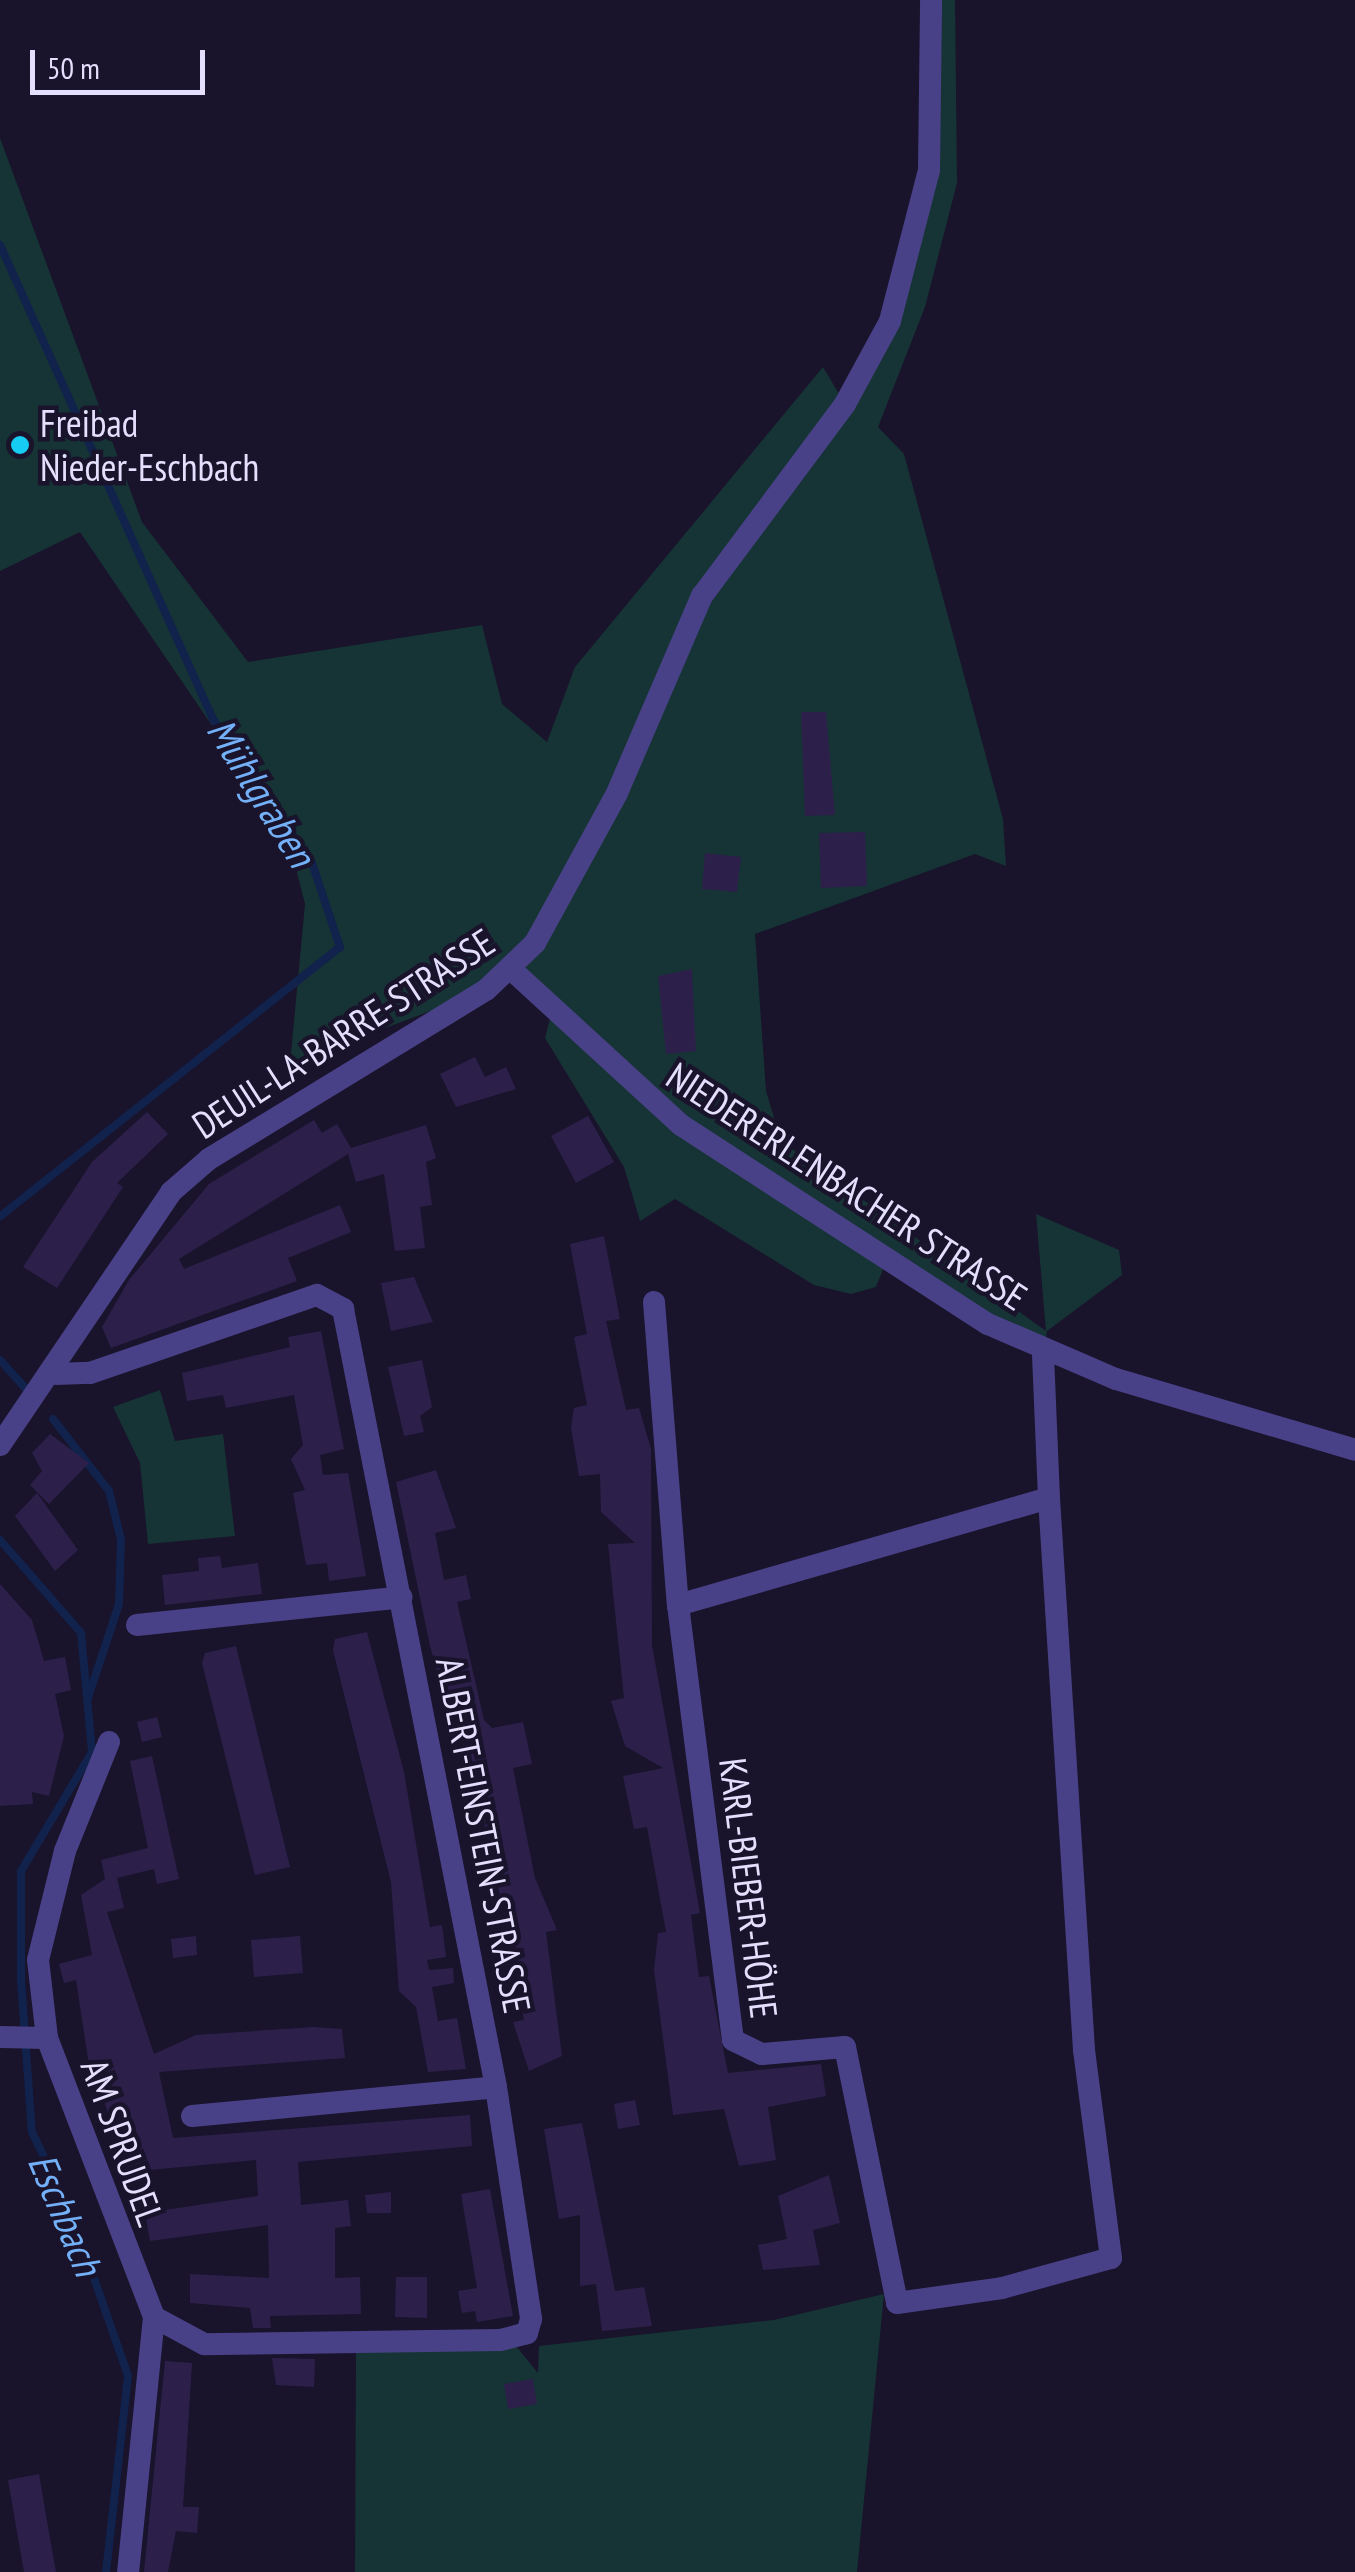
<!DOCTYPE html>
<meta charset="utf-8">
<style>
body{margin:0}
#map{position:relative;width:1355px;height:2572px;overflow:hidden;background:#19132b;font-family:"PT Sans Narrow",sans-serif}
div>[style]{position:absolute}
.green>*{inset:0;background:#163435}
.stream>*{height:8px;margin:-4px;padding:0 4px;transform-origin:4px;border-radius:4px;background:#11224c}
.building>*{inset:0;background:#2c204b}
.minor>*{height:22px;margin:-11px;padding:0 11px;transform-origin:11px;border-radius:11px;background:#494187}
.dots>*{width:28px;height:28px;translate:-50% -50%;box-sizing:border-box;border:5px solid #19132b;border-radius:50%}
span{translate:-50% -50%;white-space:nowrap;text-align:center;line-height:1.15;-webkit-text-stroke:9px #19132b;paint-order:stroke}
.poi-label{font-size:38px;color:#e4dffd}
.left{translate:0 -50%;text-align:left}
.street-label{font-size:38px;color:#e4dffd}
.water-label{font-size:40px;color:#73b0f7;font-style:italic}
.scale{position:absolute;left:30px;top:50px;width:175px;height:45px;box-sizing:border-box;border:5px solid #e4dffd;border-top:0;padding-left:12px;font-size:30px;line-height:35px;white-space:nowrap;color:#e4dffd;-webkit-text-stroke:8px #19132b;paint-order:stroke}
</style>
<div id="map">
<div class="green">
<i style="clip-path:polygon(931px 0,955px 0,957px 183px,925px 307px,878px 427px,904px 454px,1003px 819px,1006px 866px,975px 854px,755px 934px,766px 1091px,781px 1141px,1046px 1331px,1036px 1214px,1119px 1250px,1122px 1275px,1047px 1331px,1043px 1352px,886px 1262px,876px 1287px,851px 1294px,814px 1285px,675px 1199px,640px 1221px,624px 1167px,545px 1038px,553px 1007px,513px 971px,486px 990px,290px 1064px,305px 904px,288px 837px,80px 532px,0 571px,0 138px,142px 522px,248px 662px,482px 625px,502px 704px,547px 742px,575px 667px,823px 367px,845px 404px,922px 217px)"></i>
<i style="clip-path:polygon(160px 1390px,175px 1441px,223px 1434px,235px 1536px,148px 1544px,140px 1463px,113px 1407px)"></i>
<i style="clip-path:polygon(884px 2294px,857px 2572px,355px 2572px,356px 2352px,507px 2335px,538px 2373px,539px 2346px,774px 2320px)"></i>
</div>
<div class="stream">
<i style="left:0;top:245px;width:520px;rotate:65.8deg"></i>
<i style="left:213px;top:719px;width:175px;rotate:55.5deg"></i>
<i style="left:312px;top:863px;width:89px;rotate:71.6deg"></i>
<i style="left:340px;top:947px;width:434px;rotate:141.6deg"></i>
<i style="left:0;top:1360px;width:39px;rotate:48deg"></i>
<i style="left:53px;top:1419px;width:91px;rotate:52.1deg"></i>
<i style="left:109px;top:1491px;width:50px;rotate:76.2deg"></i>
<i style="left:121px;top:1540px;width:64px;rotate:91.8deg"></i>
<i style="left:119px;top:1604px;width:99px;rotate:108.3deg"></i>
<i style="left:0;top:1540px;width:123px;rotate:48.9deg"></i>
<i style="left:81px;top:1633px;width:120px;rotate:84.7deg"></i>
<i style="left:92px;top:1752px;width:139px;rotate:120.8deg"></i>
<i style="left:21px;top:1871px;width:109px;rotate:90deg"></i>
<i style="left:21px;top:1980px;width:152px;rotate:85.9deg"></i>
<i style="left:32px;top:2132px;width:92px;rotate:64.3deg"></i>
<i style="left:72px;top:2215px;width:170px;rotate:70.8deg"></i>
<i style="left:128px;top:2376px;width:197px;rotate:96.4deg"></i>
</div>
<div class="building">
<i style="clip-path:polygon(801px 712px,826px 712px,835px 815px,805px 816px)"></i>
<i style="clip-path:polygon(865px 832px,867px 886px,821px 888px,819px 833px)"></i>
<i style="clip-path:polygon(705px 853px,741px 857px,737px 892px,702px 889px)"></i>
<i style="clip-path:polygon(692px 969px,696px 1051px,666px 1054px,658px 976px)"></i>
<i style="clip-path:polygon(475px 1057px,485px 1077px,506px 1067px,516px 1089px,456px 1107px,440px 1074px)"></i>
<i style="clip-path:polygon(147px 1112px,168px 1134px,117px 1183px,123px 1187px,57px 1288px,23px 1267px,92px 1162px)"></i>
<i style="clip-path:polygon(588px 1116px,614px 1162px,576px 1183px,551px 1136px)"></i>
<i style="clip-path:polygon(314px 1120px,322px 1133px,337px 1124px,351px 1148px,426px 1125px,436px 1158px,426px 1162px,432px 1205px,420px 1207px,425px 1248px,395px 1251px,384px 1174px,356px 1182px,348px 1154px,179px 1259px,184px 1269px,340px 1205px,351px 1232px,288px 1258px,297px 1281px,111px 1348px,102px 1327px,129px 1280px,209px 1184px)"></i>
<i style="clip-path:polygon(604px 1236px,620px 1319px,606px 1321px,626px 1410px,639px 1408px,651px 1449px,652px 1645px,700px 1913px,691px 1915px,699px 1977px,709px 1976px,728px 2073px,821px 2064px,826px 2096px,768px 2107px,776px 2160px,739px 2166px,724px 2109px,673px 2115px,654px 1970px,658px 1933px,666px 1932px,647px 1827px,634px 1829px,623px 1776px,663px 1768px,625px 1746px,611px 1701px,624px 1698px,608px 1544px,635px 1543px,601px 1512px,600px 1474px,579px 1476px,571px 1428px,574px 1408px,587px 1405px,574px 1337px,587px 1334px,570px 1244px)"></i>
<i style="clip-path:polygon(414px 1277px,433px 1322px,391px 1331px,381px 1283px)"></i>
<i style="clip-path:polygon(321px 1331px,344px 1449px,320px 1455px,323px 1475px,348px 1473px,366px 1576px,329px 1581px,327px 1563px,306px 1565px,293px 1493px,305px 1490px,291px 1459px,303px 1445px,294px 1395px,226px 1408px,223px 1395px,187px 1401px,182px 1373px,290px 1347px,288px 1337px)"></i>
<i style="clip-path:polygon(422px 1360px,432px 1407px,420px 1416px,424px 1432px,404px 1436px,388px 1367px)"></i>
<i style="clip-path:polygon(50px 1434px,89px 1463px,49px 1504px,30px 1485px,42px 1471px,32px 1453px)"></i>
<i style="clip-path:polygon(436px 1470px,456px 1528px,435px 1533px,444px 1580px,466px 1575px,471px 1599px,457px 1602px,484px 1720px,492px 1728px,523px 1722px,532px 1764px,513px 1768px,535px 1878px,557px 1930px,546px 1932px,562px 2056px,529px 2071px,513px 2022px,524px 2020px,514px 1961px,460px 1711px,449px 1713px,430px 1646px,396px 1482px)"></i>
<i style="clip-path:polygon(37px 1493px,78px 1550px,55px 1571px,15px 1516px)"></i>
<i style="clip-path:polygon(220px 1556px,222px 1568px,258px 1563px,262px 1594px,165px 1605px,162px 1575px,199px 1571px,198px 1558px)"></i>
<i style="clip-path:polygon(0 1584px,32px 1620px,44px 1661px,65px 1657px,71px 1690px,55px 1694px,64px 1736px,49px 1796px,32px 1792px,33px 1804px,0 1806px)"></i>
<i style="clip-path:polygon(367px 1632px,404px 1772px,430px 1927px,442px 1925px,446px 1957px,427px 1960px,429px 1970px,453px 1968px,454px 1983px,432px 1987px,438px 2021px,457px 2018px,466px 2069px,428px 2072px,416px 2007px,399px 1991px,391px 1882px,333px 1650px,335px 1639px)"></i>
<i style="clip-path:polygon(236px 1646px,290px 1867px,255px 1875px,202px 1663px,205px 1653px)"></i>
<i style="clip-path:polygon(157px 1717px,162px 1737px,142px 1742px,137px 1722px)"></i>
<i style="clip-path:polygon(152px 1756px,179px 1879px,157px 1884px,154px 1869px,117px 1878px,124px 1908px,107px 1912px,154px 2054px,196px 2035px,313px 2027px,342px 2029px,345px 2058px,159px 2072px,173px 2138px,470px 2115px,472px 2146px,298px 2162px,301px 2205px,348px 2200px,351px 2226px,335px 2228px,335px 2278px,360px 2277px,361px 2314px,270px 2316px,271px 2328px,253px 2328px,250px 2308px,190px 2303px,190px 2274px,269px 2278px,268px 2225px,150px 2241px,145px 2213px,258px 2196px,256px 2160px,128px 2172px,118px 2117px,109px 2119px,100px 2083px,92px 2085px,76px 1980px,64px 1983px,59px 1964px,92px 1955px,81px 1895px,105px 1879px,101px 1860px,148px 1848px,130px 1761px)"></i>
<i style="clip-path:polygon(196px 1936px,197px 1955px,173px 1958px,171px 1939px)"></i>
<i style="clip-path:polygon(300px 1936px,303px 1973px,254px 1977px,251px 1940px)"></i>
<i style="clip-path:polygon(635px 2100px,640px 2125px,618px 2129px,614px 2104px)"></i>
<i style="clip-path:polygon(582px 2123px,615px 2291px,644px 2287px,652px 2326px,602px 2331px,596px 2284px,580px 2286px,580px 2215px,559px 2219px,544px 2129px)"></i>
<i style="clip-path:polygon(829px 2175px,840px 2223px,813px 2230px,820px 2265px,763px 2270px,758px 2245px,787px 2239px,778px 2196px)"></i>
<i style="clip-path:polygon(490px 2189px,513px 2316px,477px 2322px,475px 2311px,462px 2313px,458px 2291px,477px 2288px,461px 2194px)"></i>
<i style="clip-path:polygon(391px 2192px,391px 2213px,367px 2213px,365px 2195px)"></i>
<i style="clip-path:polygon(396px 2277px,427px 2277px,427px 2318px,395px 2317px)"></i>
<i style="clip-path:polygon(272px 2358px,315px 2359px,314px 2387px,276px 2385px)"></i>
<i style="clip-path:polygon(165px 2361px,192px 2363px,183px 2507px,199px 2507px,197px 2533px,176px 2531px,168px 2572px,144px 2572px)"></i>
<i style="clip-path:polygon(533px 2379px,537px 2404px,508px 2409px,504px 2384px)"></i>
<i style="clip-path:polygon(39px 2474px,47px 2521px,56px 2572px,24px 2572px,8px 2480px)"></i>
</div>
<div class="minor">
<i style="left:513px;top:971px;width:228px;rotate:42.5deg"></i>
<i style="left:681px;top:1125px;width:366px;rotate:33deg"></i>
<i style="left:988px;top:1324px;width:139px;rotate:23.3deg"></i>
<i style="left:1116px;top:1379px;width:249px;rotate:16.5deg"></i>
<i style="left:654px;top:1302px;width:304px;rotate:85.5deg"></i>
<i style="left:678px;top:1605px;width:438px;rotate:82.8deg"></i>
<i style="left:733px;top:2040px;width:32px;rotate:26deg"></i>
<i style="left:762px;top:2054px;width:83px;rotate:-4.8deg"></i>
<i style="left:845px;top:2047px;width:261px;rotate:78.5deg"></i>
<i style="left:897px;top:2303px;width:106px;rotate:-8.1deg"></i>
<i style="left:1002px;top:2288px;width:113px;rotate:-15.4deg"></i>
<i style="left:1111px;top:2258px;width:210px;rotate:-97.4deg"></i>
<i style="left:1084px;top:2050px;width:553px;rotate:-93.63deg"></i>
<i style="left:56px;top:1374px;width:34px;rotate:-2deg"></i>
<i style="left:90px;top:1373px;width:240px;rotate:-19deg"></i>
<i style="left:317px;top:1295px;width:30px;rotate:28deg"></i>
<i style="left:343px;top:1309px;width:793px;rotate:78.87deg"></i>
<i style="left:496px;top:2087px;width:235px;rotate:81.4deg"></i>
<i style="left:531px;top:2319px;width:15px;rotate:106deg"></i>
<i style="left:527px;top:2333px;width:28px;rotate:165deg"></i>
<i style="left:500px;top:2340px;width:296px;rotate:179.2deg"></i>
<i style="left:204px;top:2344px;width:57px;rotate:-151.6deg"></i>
<i style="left:0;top:1445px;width:305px;rotate:-55.9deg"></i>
<i style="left:171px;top:1192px;width:50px;rotate:-41deg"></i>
<i style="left:209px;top:1159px;width:324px;rotate:-31.4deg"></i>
<i style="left:486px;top:990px;width:68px;rotate:-43.8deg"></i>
<i style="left:535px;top:943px;width:171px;rotate:-61.3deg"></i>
<i style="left:617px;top:793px;width:215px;rotate:-66.7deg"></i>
<i style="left:702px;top:596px;width:239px;rotate:-53.3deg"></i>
<i style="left:845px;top:404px;width:94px;rotate:-61.5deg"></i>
<i style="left:890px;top:321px;width:156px;rotate:-75.5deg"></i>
<i style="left:929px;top:170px;width:170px;rotate:-89.3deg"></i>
<i style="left:678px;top:1605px;width:386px;rotate:-16.1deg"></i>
<i style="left:1049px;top:1498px;width:146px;rotate:-92.4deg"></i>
<i style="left:137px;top:1625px;width:266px;rotate:-6deg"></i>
<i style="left:109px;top:1742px;width:118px;rotate:112deg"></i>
<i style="left:65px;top:1851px;width:112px;rotate:103.9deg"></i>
<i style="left:38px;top:1960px;width:79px;rotate:83.4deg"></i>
<i style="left:47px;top:2038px;width:299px;rotate:69deg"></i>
<i style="left:154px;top:2317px;width:256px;rotate:95.8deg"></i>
<i style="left:0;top:2037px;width:47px;rotate:1.2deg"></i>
<i style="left:192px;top:2116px;width:305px;rotate:-5.4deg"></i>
</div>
<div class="dots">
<i style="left:20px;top:445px;background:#16ccf2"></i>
</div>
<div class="poi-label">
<span class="left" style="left:40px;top:445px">Freibad<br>Nieder-Eschbach</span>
</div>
<div class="street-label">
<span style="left:343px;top:1033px;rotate:-33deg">DEUIL-LA-BARRE-STRASSE</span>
<span style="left:847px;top:1186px;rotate:33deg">NIEDERERLENBACHER STRASSE</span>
<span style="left:484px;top:1835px;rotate:79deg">ALBERT-EINSTEIN-STRASSE</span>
<span style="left:749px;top:1888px;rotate:83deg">KARL-BIEBER-HÖHE</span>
<span style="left:123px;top:2142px;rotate:70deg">AM SPRUDEL</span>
</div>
<div class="water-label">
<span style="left:262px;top:792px;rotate:58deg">Mühlgraben</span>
<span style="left:66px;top:2214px;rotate:67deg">Eschbach</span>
</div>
<div class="scale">50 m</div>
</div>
